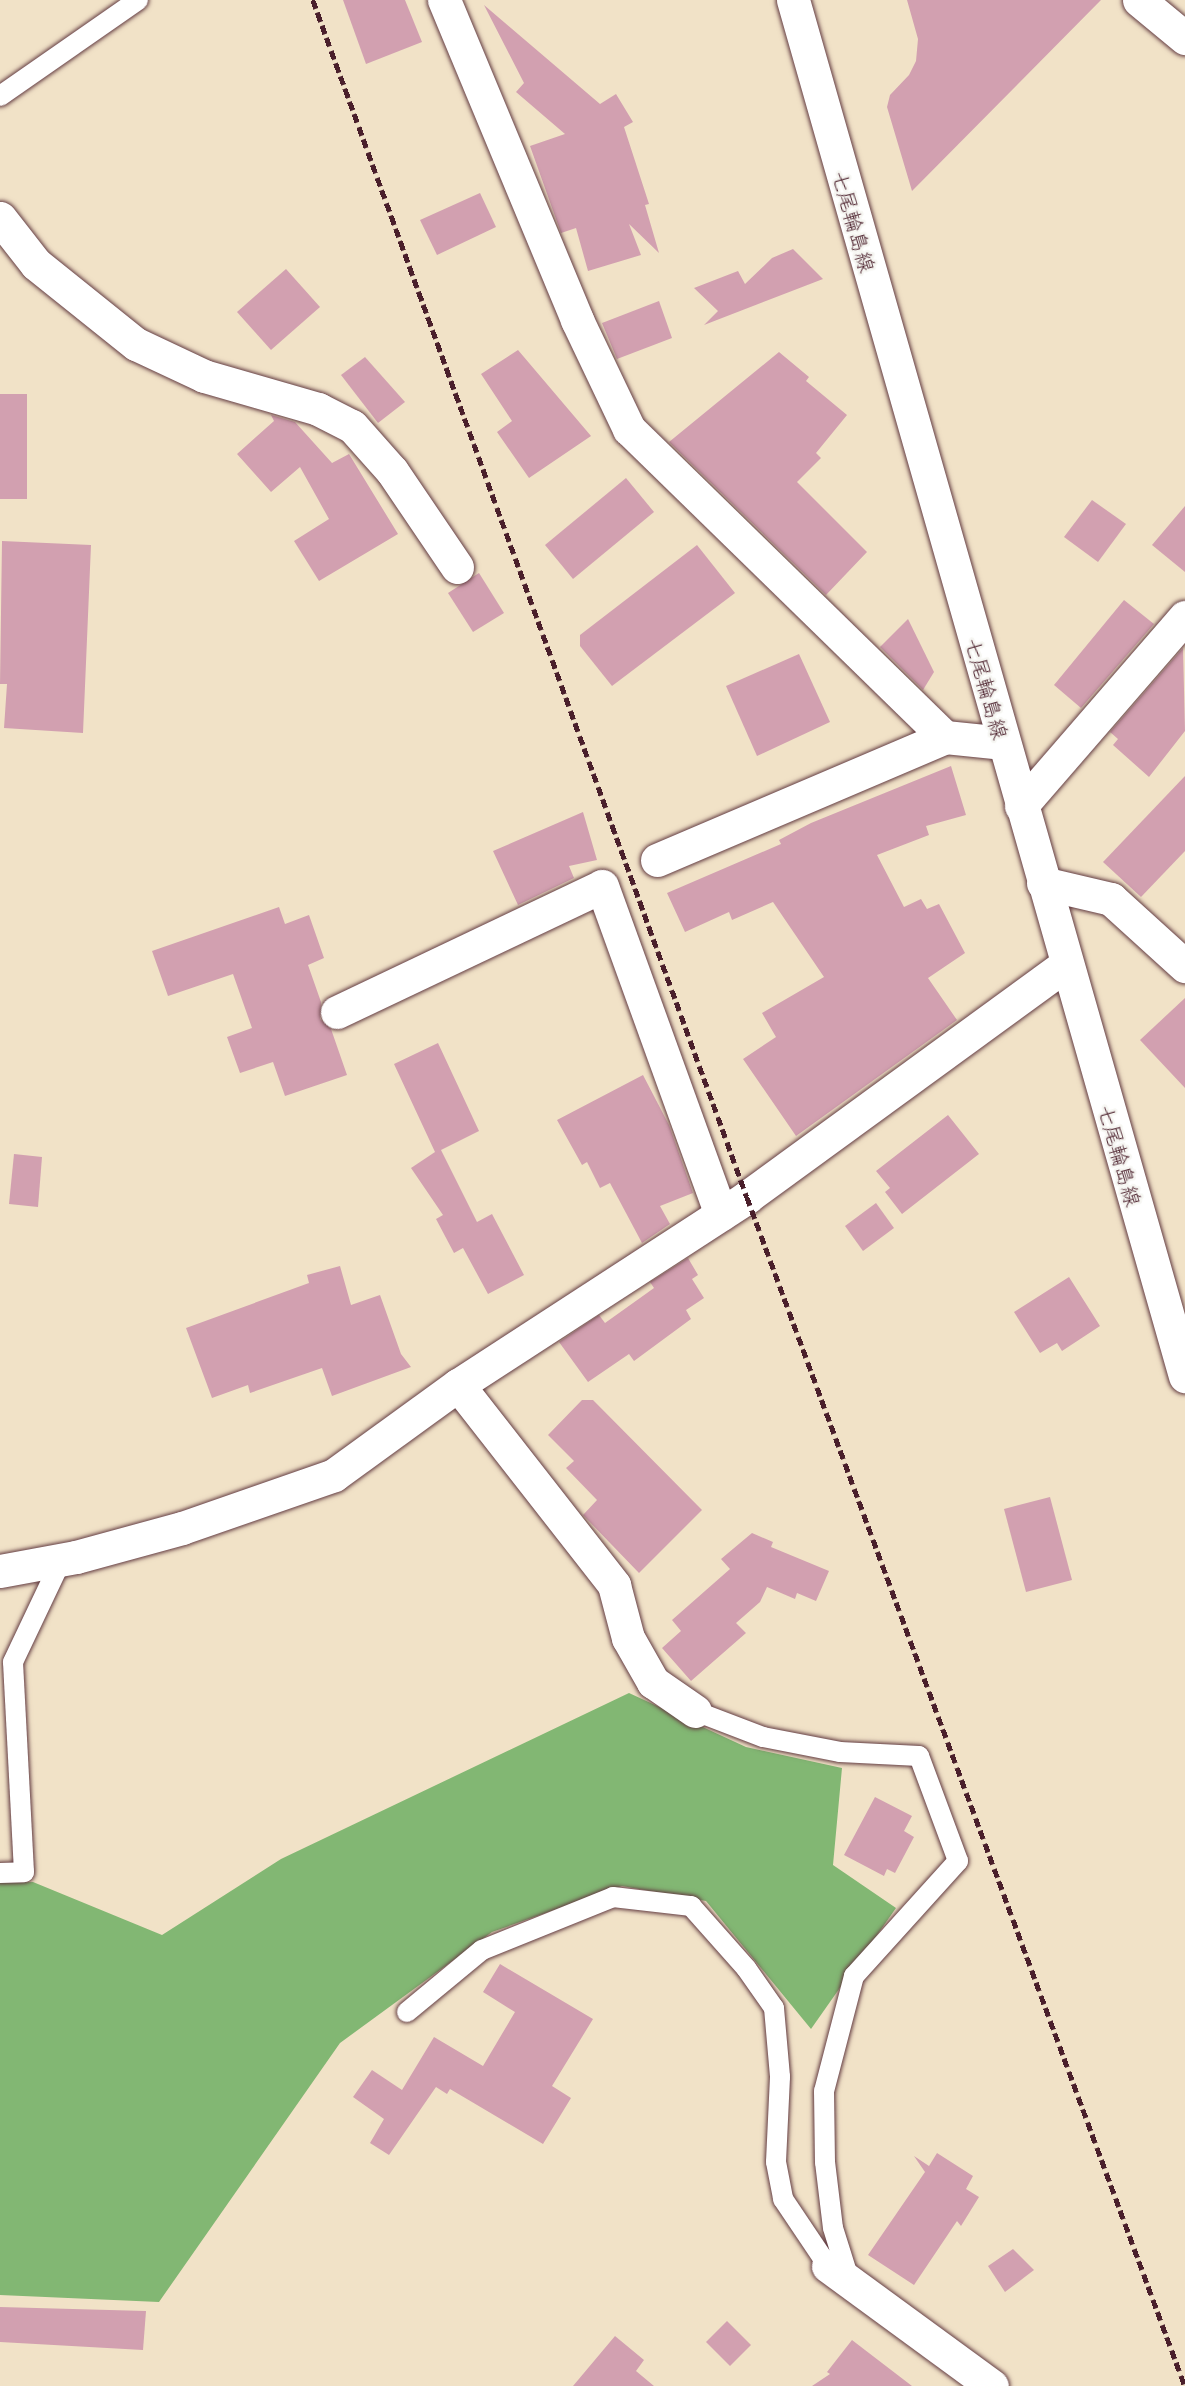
<!DOCTYPE html>
<meta charset="utf-8">
<style>
body{margin:0}
#map{position:relative;width:1185px;height:2386px;overflow:hidden;background:#f1e2c7;font-family:"Playpen Sans","Klee One",sans-serif}
div>[style]{position:absolute}
.forest>*{inset:0;background:#82b773}
.building>*{inset:0;background:#d2a0b0}
.roads{filter:drop-shadow(0 0 2px #633c42) drop-shadow(0 0 2px #633c42)}
.lane>*{height:20px;margin:-10px;padding:0 10px;transform-origin:10px;border-radius:10px;background:#fff}
.street>*{height:33px;margin:-16.5px;padding:0 16.5px;transform-origin:16.5px;border-radius:16.5px;background:#fff}
.secondary>*{height:33px;margin:-16.5px;padding:0 16.5px;transform-origin:16.5px;border-radius:16.5px;background:#fff}
.primary>*{height:33px;margin:-16.5px;padding:0 16.5px;transform-origin:16.5px;border-radius:16.5px;background:#fff}
.rail>*{height:4.5px;margin-top:-2.25px;transform-origin:0;background:repeating-linear-gradient(90deg,#4a1f2b 0 9px,transparent 0 13.5px)}
span{translate:-50% -50%;white-space:nowrap;text-align:center;line-height:1.15;-webkit-text-stroke:5px #f6f6f2;paint-order:stroke}
.street-label{font-size:21px;color:#4a1f2b}
</style>
<div id="map">
<div class="forest">
<i style="clip-path:polygon(629px 1693px,746px 1747px,842px 1768px,833px 1865px,896px 1908px,811px 2029px,706px 1901px,622px 1886px,492px 1932px,340px 2043px,159px 2302px,0 2295px,0 1883px,33px 1882px,162px 1935px,281px 1859px)"></i>
</div>
<div class="building">
<i style="clip-path:polygon(343px 0,405px 0,422px 42px,366px 64px)"></i>
<i style="clip-path:polygon(907px 0,1101px 0,912px 191px,887px 107px,890px 95px,909px 75px,916px 61px,918px 39px)"></i>
<i style="clip-path:polygon(484px 5px,600px 104px,616px 94px,633px 122px,624px 127px,649px 204px,645px 205px,659px 253px,629px 224px,641px 255px,588px 271px,576px 228px,561px 233px,530px 146px,565px 134px,516px 92px,524px 83px)"></i>
<i style="clip-path:polygon(480px 193px,496px 227px,437px 255px,420px 220px)"></i>
<i style="clip-path:polygon(793px 249px,823px 279px,704px 325px,718px 311px,694px 288px,738px 271px,745px 284px,772px 258px)"></i>
<i style="clip-path:polygon(286px 269px,320px 307px,271px 350px,237px 312px)"></i>
<i style="clip-path:polygon(659px 301px,672px 338px,617px 359px,602px 323px)"></i>
<i style="clip-path:polygon(518px 350px,591px 436px,529px 478px,497px 432px,512px 421px,481px 374px)"></i>
<i style="clip-path:polygon(779px 352px,809px 377px,806px 381px,847px 415px,816px 453px,821px 458px,797px 482px,867px 552px,826px 595px,669px 442px)"></i>
<i style="clip-path:polygon(365px 357px,405px 402px,378px 423px,341px 375px)"></i>
<i style="clip-path:polygon(0 394px,27px 394px,27px 499px,0 499px)"></i>
<i style="clip-path:polygon(271px 415px,295px 422px,332px 463px,349px 454px,398px 534px,319px 581px,294px 541px,329px 519px,300px 467px,271px 492px,237px 454px,274px 421px)"></i>
<i style="clip-path:polygon(626px 478px,654px 512px,573px 579px,545px 545px)"></i>
<i style="clip-path:polygon(1092px 500px,1126px 524px,1098px 562px,1064px 537px)"></i>
<i style="clip-path:polygon(1185px 506px,1185px 572px,1152px 545px)"></i>
<i style="clip-path:polygon(2px 541px,91px 545px,83px 733px,4px 728px,7px 684px,0 684px)"></i>
<i style="clip-path:polygon(697px 545px,735px 593px,612px 686px,580px 646px,580px 635px)"></i>
<i style="clip-path:polygon(479px 573px,504px 613px,473px 632px,448px 593px)"></i>
<i style="clip-path:polygon(1124px 600px,1154px 624px,1081px 708px,1054px 685px)"></i>
<i style="clip-path:polygon(908px 619px,934px 672px,923px 690px,880px 647px)"></i>
<i style="clip-path:polygon(1183px 648px,1185px 731px,1149px 777px,1113px 745px,1118px 739px,1110px 732px)"></i>
<i style="clip-path:polygon(799px 654px,830px 722px,757px 756px,726px 686px)"></i>
<i style="clip-path:polygon(951px 766px,966px 815px,926px 826px,929px 835px,877px 855px,904px 907px,921px 899px,927px 909px,939px 904px,965px 953px,928px 978px,957px 1020px,796px 1136px,743px 1059px,776px 1037px,762px 1013px,824px 977px,773px 902px,732px 920px,729px 912px,685px 932px,667px 893px,781px 844px,779px 840px,811px 823px)"></i>
<i style="clip-path:polygon(1185px 776px,1185px 851px,1141px 897px,1103px 862px)"></i>
<i style="clip-path:polygon(583px 812px,597px 860px,569px 866px,574px 878px,518px 905px,493px 851px)"></i>
<i style="clip-path:polygon(279px 907px,285px 924px,309px 915px,324px 958px,308px 965px,321px 1002px,320px 1019px,331px 1029px,347px 1075px,285px 1096px,273px 1062px,240px 1073px,227px 1037px,252px 1028px,233px 974px,168px 996px,152px 951px)"></i>
<i style="clip-path:polygon(1185px 998px,1185px 1088px,1140px 1040px)"></i>
<i style="clip-path:polygon(438px 1043px,479px 1131px,441px 1150px,477px 1222px,492px 1214px,524px 1275px,488px 1294px,463px 1248px,454px 1253px,436px 1219px,443px 1215px,411px 1168px,435px 1152px,394px 1064px)"></i>
<i style="clip-path:polygon(643px 1075px,669px 1125px,693px 1193px,660px 1206px,670px 1224px,642px 1243px,610px 1183px,600px 1188px,587px 1162px,582px 1165px,557px 1120px)"></i>
<i style="clip-path:polygon(948px 1115px,979px 1154px,902px 1214px,885px 1192px,890px 1188px,876px 1171px)"></i>
<i style="clip-path:polygon(14px 1154px,42px 1157px,38px 1207px,9px 1204px)"></i>
<i style="clip-path:polygon(876px 1203px,894px 1228px,863px 1251px,845px 1226px)"></i>
<i style="clip-path:polygon(688px 1258px,698px 1275px,692px 1279px,704px 1298px,686px 1310px,691px 1319px,634px 1361px,629px 1354px,588px 1382px,559px 1342px,599px 1315px,605px 1323px,654px 1288px,650px 1282px)"></i>
<i style="clip-path:polygon(340px 1266px,351px 1305px,380px 1295px,401px 1354px,411px 1367px,332px 1396px,322px 1368px,250px 1393px,248px 1385px,212px 1398px,186px 1328px,309px 1283px,307px 1275px)"></i>
<i style="clip-path:polygon(1069px 1277px,1100px 1326px,1062px 1351px,1057px 1343px,1040px 1353px,1014px 1312px)"></i>
<i style="clip-path:polygon(582px 1400px,593px 1400px,702px 1510px,639px 1573px,583px 1515px,597px 1500px,566px 1468px,574px 1461px,548px 1435px)"></i>
<i style="clip-path:polygon(1050px 1497px,1072px 1580px,1026px 1592px,1004px 1509px)"></i>
<i style="clip-path:polygon(752px 1533px,773px 1542px,771px 1547px,829px 1571px,816px 1601px,797px 1593px,795px 1599px,767px 1587px,760px 1602px,736px 1623px,746px 1633px,691px 1681px,662px 1648px,681px 1631px,672px 1620px,730px 1569px,721px 1559px)"></i>
<i style="clip-path:polygon(875px 1797px,912px 1816px,904px 1831px,914px 1837px,895px 1873px,887px 1869px,884px 1876px,844px 1855px)"></i>
<i style="clip-path:polygon(500px 1964px,593px 2019px,552px 2086px,571px 2098px,543px 2144px,450px 2089px,447px 2094px,436px 2087px,389px 2155px,370px 2143px,384px 2119px,353px 2097px,372px 2070px,402px 2090px,434px 2037px,483px 2066px,515px 2012px,483px 1992px)"></i>
<i style="clip-path:polygon(937px 2153px,973px 2176px,966px 2189px,979px 2197px,961px 2226px,957px 2221px,914px 2285px,868px 2255px,925px 2172px,914px 2156px,929px 2166px)"></i>
<i style="clip-path:polygon(1013px 2249px,1034px 2270px,1005px 2292px,988px 2266px)"></i>
<i style="clip-path:polygon(0 2307px,146px 2311px,143px 2350px,0 2342px)"></i>
<i style="clip-path:polygon(727px 2321px,751px 2345px,730px 2366px,706px 2342px)"></i>
<i style="clip-path:polygon(615px 2336px,644px 2360px,636px 2371px,654px 2386px,573px 2386px)"></i>
<i style="clip-path:polygon(852px 2340px,865px 2350px,912px 2386px,812px 2386px,830px 2374px,827px 2372px)"></i>
</div>
<div class="roads">
<div class="lane">
<i style="left:0;top:96px;width:168px;rotate:-34.8deg"></i>
<i style="left:695px;top:1711px;width:73px;rotate:20.9deg"></i>
<i style="left:763px;top:1737px;width:78px;rotate:11deg"></i>
<i style="left:840px;top:1752px;width:79px;rotate:2.9deg"></i>
<i style="left:919px;top:1756px;width:112px;rotate:69.6deg"></i>
<i style="left:958px;top:1861px;width:155px;rotate:132.1deg"></i>
<i style="left:854px;top:1976px;width:119px;rotate:104.6deg"></i>
<i style="left:824px;top:2091px;width:71px;rotate:89.2deg"></i>
<i style="left:825px;top:2162px;width:66px;rotate:83.1deg"></i>
<i style="left:833px;top:2228px;width:53px;rotate:72.6deg"></i>
<i style="left:0;top:1873px;width:24px;rotate:-2deg"></i>
<i style="left:24px;top:1872px;width:210px;rotate:-93deg"></i>
<i style="left:13px;top:1662px;width:114px;rotate:-64.6deg"></i>
<i style="left:407px;top:2012px;width:97px;rotate:-39.6deg"></i>
<i style="left:482px;top:1950px;width:141px;rotate:-22deg"></i>
<i style="left:613px;top:1897px;width:79px;rotate:6.6deg"></i>
<i style="left:691px;top:1906px;width:83px;rotate:48.4deg"></i>
<i style="left:746px;top:1968px;width:49px;rotate:55deg"></i>
<i style="left:774px;top:2008px;width:69px;rotate:85deg"></i>
<i style="left:780px;top:2077px;width:85px;rotate:92.7deg"></i>
<i style="left:776px;top:2162px;width:38px;rotate:79deg"></i>
<i style="left:783px;top:2199px;width:81px;rotate:56.1deg"></i>
</div>
<div class="street">
<i style="left:444px;top:0;width:347px;rotate:67.4deg"></i>
<i style="left:577px;top:320px;width:121px;rotate:64.5deg"></i>
<i style="left:629px;top:429px;width:441px;rotate:44.3deg"></i>
<i style="left:945px;top:737px;width:59px;rotate:5.8deg"></i>
<i style="left:0;top:218px;width:58px;rotate:52deg"></i>
<i style="left:36px;top:264px;width:128px;rotate:38.7deg"></i>
<i style="left:136px;top:344px;width:75px;rotate:25.2deg"></i>
<i style="left:204px;top:376px;width:119px;rotate:16.1deg"></i>
<i style="left:318px;top:409px;width:38px;rotate:27deg"></i>
<i style="left:352px;top:426px;width:60px;rotate:48.4deg"></i>
<i style="left:392px;top:471px;width:116px;rotate:55.9deg"></i>
<i style="left:1021px;top:806px;width:250px;rotate:-49.1deg"></i>
<i style="left:657px;top:860px;width:313px;rotate:-23.1deg"></i>
<i style="left:1043px;top:883px;width:70px;rotate:13.2deg"></i>
<i style="left:1111px;top:899px;width:100px;rotate:42.2deg"></i>
<i style="left:337px;top:1012px;width:293px;rotate:-25.4deg"></i>
<i style="left:602px;top:886px;width:349px;rotate:70.1deg"></i>
<i style="left:458px;top:1385px;width:254px;rotate:52deg"></i>
<i style="left:614px;top:1585px;width:55px;rotate:75.2deg"></i>
<i style="left:628px;top:1638px;width:51px;rotate:60.4deg"></i>
<i style="left:653px;top:1682px;width:51px;rotate:34.6deg"></i>
<i style="left:0;top:1571px;width:77px;rotate:-10.4deg"></i>
<i style="left:76px;top:1557px;width:110px;rotate:-15.3deg"></i>
<i style="left:182px;top:1528px;width:161px;rotate:-19.2deg"></i>
<i style="left:334px;top:1475px;width:153px;rotate:-36deg"></i>
<i style="left:458px;top:1385px;width:345px;rotate:-33deg"></i>
<i style="left:747px;top:1197px;width:395px;rotate:-36.1deg"></i>
<i style="left:828px;top:2266px;width:203px;rotate:36.2deg"></i>
</div>
<div class="secondary">
<i style="left:1139px;top:0;width:60px;rotate:39.6deg"></i>
</div>
<div class="primary">
<i style="left:793px;top:0;width:1431px;rotate:74.1deg"></i>
</div>
</div>
<div class="rail">
<i style="left:313px;top:0;width:1273px;rotate:70.07deg"></i>
<i style="left:747px;top:1197px;width:1267px;rotate:69.78deg"></i>
</div>
<div class="street-label">
<span style="left:855px;top:221px;rotate:74deg">七尾輪島線</span>
<span style="left:988px;top:688px;rotate:74deg">七尾輪島線</span>
<span style="left:1121px;top:1155px;rotate:74deg">七尾輪島線</span>
</div>
</div>
